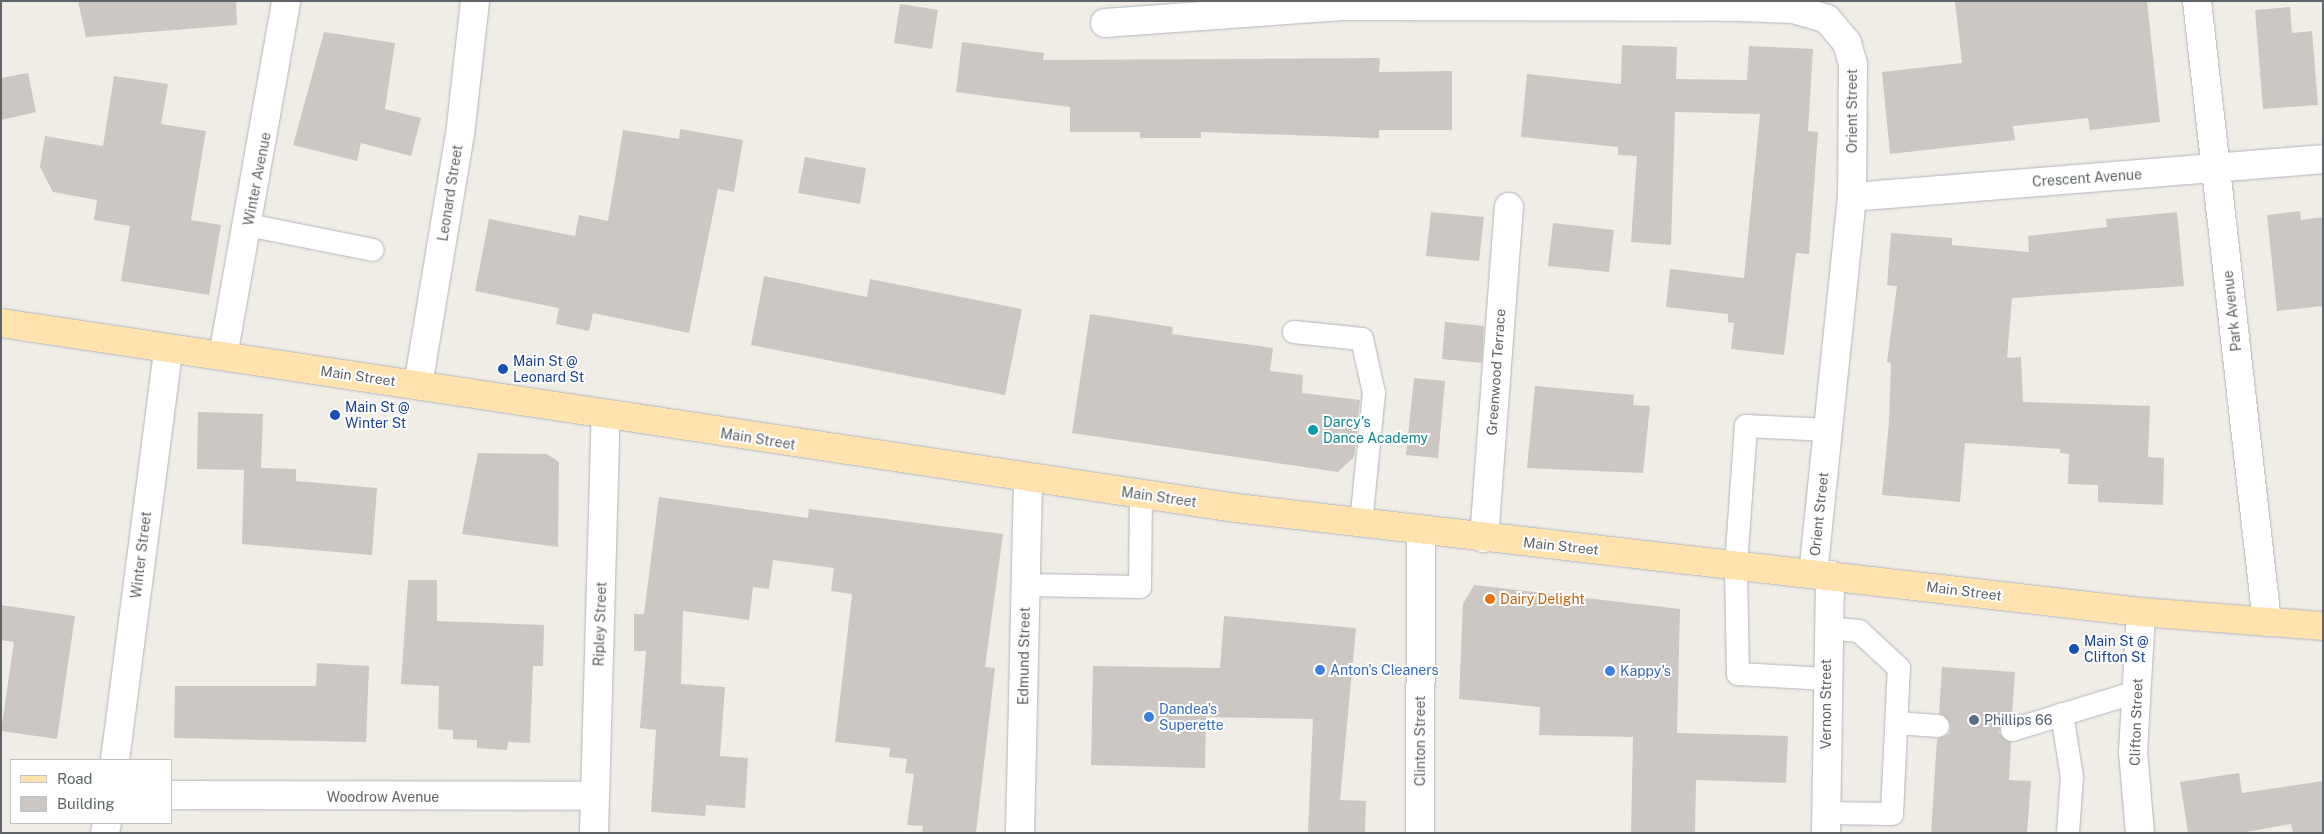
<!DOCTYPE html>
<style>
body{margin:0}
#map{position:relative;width:2324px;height:834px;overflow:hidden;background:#f0ece6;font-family:"Public Sans",sans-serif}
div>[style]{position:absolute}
.building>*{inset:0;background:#ccc7c3}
.roads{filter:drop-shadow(0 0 1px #b1b6b9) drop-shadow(0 0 1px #b1b6b9)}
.service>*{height:22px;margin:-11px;padding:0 11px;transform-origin:11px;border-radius:11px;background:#fff}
.minor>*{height:28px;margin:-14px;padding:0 14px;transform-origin:14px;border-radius:14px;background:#fff}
.tertiary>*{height:28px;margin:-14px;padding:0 14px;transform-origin:14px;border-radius:14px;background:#fff}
.secondary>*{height:28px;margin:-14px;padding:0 14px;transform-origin:14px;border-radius:14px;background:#fff}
.primary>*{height:28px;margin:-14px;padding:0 14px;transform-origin:14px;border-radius:14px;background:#ffe2ad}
.dots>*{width:14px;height:14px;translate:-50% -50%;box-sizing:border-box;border:2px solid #fff;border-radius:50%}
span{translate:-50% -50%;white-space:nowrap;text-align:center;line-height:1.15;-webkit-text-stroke:4px #fff;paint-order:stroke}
.street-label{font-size:14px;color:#5e6467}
.transit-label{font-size:14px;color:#164399}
.left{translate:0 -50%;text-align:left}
.culture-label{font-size:14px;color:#0d838f}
.food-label{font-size:14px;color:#c56008}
.shop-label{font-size:14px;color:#366cbe}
.service-label{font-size:14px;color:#4e5e75}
.frame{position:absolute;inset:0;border:2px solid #5e6467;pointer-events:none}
.legend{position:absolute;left:10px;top:759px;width:162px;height:65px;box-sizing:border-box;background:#fff;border:1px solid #bfc1c2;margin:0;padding:6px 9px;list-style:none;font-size:15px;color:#5e6467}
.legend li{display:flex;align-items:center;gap:10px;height:25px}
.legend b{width:25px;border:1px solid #bfc1c2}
</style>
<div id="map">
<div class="building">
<i style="clip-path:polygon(78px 1px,236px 1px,237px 25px,86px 37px)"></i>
<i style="clip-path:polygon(1955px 1px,2147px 1px,2160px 122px,2090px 130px,2088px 118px,2013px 126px,2015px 140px,1890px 154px,1882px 72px,1962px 63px)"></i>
<i style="clip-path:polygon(900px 4px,938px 10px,932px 49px,894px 43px)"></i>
<i style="clip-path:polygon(2290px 7px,2292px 33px,2312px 31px,2318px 105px,2263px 109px,2255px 10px)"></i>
<i style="clip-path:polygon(324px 32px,395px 43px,385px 109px,421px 118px,411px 156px,361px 143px,357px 161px,293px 145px)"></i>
<i style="clip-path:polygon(962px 42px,1044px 53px,1043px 60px,1380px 58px,1379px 72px,1452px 71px,1452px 130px,1379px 130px,1379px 138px,1201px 132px,1201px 138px,1140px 138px,1140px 132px,1070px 132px,1070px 107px,956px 92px)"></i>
<i style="clip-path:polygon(1622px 45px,1677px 47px,1676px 79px,1747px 80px,1749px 46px,1813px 49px,1808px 131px,1818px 132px,1809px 254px,1796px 253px,1784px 355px,1731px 349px,1734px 323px,1728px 322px,1728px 314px,1666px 307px,1670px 269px,1744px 278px,1760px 114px,1675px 112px,1671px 245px,1631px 242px,1637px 156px,1618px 155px,1618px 147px,1521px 137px,1527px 74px,1621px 84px)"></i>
<i style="clip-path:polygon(28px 73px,36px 112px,1px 120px,1px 78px)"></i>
<i style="clip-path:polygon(114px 76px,168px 84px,161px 124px,206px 131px,191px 220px,221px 225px,209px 295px,121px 281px,130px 226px,94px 220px,97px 200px,53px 192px,40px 167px,45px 136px,103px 146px)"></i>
<i style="clip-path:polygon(680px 129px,743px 140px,734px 192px,718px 189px,689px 333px,593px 313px,589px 331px,556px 324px,559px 308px,475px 291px,489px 219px,575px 236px,579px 215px,608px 221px,623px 130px,679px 139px)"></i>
<i style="clip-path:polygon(805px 157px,866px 168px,860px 204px,798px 193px)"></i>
<i style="clip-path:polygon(2300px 211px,2301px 220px,2323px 217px,2323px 306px,2277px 311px,2267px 215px)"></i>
<i style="clip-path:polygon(1431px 212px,1484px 217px,1479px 261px,1426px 256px)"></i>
<i style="clip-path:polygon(2177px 212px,2184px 286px,2012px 298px,2007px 358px,2021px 357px,2023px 402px,2150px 406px,2148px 457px,2164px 458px,2163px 505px,2098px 502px,2098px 485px,2068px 484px,2069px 454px,2060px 453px,2060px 449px,1965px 443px,1960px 502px,1882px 495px,1889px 422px,1891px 363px,1887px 362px,1897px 286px,1887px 285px,1891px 233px,1952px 238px,1952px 245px,2029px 252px,2028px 236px,2107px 227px,2106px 219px)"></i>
<i style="clip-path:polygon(1553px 223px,1614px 230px,1609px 272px,1548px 266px)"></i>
<i style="clip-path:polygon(764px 276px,867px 297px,870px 279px,1022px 309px,1005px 395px,751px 345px)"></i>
<i style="clip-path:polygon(1090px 314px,1173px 327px,1172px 334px,1273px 348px,1270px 371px,1303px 375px,1302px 393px,1360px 400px,1354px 457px,1338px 472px,1072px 433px)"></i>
<i style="clip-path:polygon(1445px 322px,1484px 326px,1482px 363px,1442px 359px)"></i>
<i style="clip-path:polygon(1414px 378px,1445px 381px,1438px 458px,1406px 455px)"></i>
<i style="clip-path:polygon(1535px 386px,1634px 395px,1633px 405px,1650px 406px,1643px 473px,1527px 468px)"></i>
<i style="clip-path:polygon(198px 412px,263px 414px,261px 468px,296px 469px,296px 481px,377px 488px,372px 555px,242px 544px,244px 470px,197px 469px)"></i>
<i style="clip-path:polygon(478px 453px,547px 454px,559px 462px,558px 547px,462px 534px)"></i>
<i style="clip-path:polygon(659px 497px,808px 518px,809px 509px,1003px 534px,985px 667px,995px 668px,976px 833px,922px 833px,923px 826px,907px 825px,914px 774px,905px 773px,907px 759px,889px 757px,890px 748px,835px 742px,852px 594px,831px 591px,834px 568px,773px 560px,769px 589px,753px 587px,749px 620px,683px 611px,681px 684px,725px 687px,720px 756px,748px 758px,745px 808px,706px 805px,705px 816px,651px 812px,656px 730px,640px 728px,646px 651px,634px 651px,634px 614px,644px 614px)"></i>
<i style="clip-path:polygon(408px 580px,437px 580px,437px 621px,544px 625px,543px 666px,533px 666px,530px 743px,508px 742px,507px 750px,477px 748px,477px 740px,453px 739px,453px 730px,438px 729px,439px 686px,401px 684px)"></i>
<i style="clip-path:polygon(1474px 585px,1680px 609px,1677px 733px,1788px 736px,1786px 783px,1696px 780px,1695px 833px,1631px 833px,1633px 737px,1539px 735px,1540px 707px,1459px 699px,1463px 604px)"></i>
<i style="clip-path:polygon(1px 605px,75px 616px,57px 739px,1px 731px,14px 642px,1px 640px)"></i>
<i style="clip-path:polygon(1224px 616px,1356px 628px,1340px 800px,1366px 801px,1365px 833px,1308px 833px,1313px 719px,1206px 717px,1205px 768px,1091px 765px,1093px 666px,1220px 668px)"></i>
<i style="clip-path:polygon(317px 663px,369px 666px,366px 742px,174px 738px,175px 686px,316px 686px)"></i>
<i style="clip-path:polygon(1942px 667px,2015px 672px,2012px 716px,2002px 721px,1999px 733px,2011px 743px,2009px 780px,2031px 781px,2027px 833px,1931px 833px,1937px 739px,1949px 734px,1951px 726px,1939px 713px)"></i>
<i style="clip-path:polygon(2239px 773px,2242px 793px,2323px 781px,2323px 833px,2293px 833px,2291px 824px,2240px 833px,2188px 833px,2180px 782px)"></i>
</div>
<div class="roads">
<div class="service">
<i style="left:248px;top:225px;width:127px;rotate:11.3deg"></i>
<i style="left:1294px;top:332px;width:68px;rotate:5.9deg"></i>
<i style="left:1362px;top:339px;width:55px;rotate:77.5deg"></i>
<i style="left:1374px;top:393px;width:131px;rotate:95.7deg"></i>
<i style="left:1026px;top:585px;width:114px;rotate:1deg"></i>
<i style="left:1140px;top:587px;width:92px;rotate:-89.4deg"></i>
<i style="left:1826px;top:679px;width:88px;rotate:-176.7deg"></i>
<i style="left:1738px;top:674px;width:109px;rotate:-91.1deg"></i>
<i style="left:1736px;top:565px;width:139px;rotate:-85.9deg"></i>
<i style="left:1746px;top:426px;width:82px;rotate:2.8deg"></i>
<i style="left:2062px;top:714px;width:64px;rotate:81deg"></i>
<i style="left:2072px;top:777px;width:56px;rotate:94.1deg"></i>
<i style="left:1897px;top:723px;width:41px;rotate:4.2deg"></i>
<i style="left:2012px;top:730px;width:130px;rotate:-17deg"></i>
<i style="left:1826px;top:813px;width:66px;rotate:0.9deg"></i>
<i style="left:1892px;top:814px;width:146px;rotate:-87.3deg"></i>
<i style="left:1899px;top:668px;width:54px;rotate:-137.2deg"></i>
<i style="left:1859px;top:631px;width:32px;rotate:-175deg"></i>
</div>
<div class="minor">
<i style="left:2197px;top:1px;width:625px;rotate:83.57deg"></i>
<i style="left:1105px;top:23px;width:237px;rotate:-4.1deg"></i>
<i style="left:1341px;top:6px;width:402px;rotate:0.1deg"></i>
<i style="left:1743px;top:7px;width:50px;rotate:2.3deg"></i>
<i style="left:1793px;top:9px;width:35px;rotate:16deg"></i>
<i style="left:1827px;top:19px;width:31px;rotate:50deg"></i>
<i style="left:1847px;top:43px;width:22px;rotate:74deg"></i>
<i style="left:1853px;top:64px;width:133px;rotate:90.4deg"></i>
<i style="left:1852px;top:197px;width:379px;rotate:95.9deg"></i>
<i style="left:1852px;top:197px;width:473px;rotate:-4.6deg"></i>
<i style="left:223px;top:356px;width:361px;rotate:-79.9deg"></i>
<i style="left:418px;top:385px;width:254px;rotate:-80.5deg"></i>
<i style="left:460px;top:135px;width:135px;rotate:-83.6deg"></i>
<i style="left:1484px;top:538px;width:332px;rotate:-85.7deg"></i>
<i style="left:171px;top:795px;width:423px;rotate:0.1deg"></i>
<i style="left:594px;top:833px;width:419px;rotate:-88.4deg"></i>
<i style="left:1020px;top:833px;width:353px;rotate:-88.7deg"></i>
<i style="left:1420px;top:833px;width:303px;rotate:-89.8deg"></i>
<i style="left:1826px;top:833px;width:258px;rotate:-89.1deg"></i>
</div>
<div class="tertiary">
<i style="left:2140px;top:833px;width:81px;rotate:-94.9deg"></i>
<i style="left:2133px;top:752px;width:140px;rotate:-86.7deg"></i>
</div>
<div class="secondary">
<i style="left:115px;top:760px;width:413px;rotate:-82.6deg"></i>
<i style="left:105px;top:833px;width:10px;rotate:-79deg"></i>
</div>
<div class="primary">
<i style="left:1px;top:323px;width:1249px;rotate:8.52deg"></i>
<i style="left:1236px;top:508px;width:911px;rotate:6.56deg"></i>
<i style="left:2141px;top:612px;width:183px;rotate:4.4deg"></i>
</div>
</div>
<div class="dots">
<i style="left:503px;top:369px;background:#1a4fb4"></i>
<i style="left:335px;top:415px;background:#1a4fb4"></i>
<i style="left:1313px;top:430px;background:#0f9aa8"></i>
<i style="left:1490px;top:599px;background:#e8710a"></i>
<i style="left:2074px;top:649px;background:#1a4fb4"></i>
<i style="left:1320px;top:670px;background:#3f7fe0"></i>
<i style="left:1610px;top:671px;background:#3f7fe0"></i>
<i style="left:1149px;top:717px;background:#3f7fe0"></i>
<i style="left:1974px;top:720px;background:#5c6f8a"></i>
</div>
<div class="street-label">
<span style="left:1852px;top:111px;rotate:-90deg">Orient Street</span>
<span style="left:2087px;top:178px;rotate:-4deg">Crescent Avenue</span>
<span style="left:257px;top:179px;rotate:-79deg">Winter Avenue</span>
<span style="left:450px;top:193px;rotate:-81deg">Leonard Street</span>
<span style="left:2232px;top:311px;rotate:-96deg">Park Avenue</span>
<span style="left:1496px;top:372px;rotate:-86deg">Greenwood Terrace</span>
<span style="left:358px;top:376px;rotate:8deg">Main Street</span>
<span style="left:758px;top:439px;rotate:9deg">Main Street</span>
<span style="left:1159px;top:497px;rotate:8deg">Main Street</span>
<span style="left:1819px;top:514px;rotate:-84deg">Orient Street</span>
<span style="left:1561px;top:546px;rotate:6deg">Main Street</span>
<span style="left:141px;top:555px;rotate:-83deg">Winter Street</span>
<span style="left:1964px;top:591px;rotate:7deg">Main Street</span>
<span style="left:600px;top:624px;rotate:-88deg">Ripley Street</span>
<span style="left:1024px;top:656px;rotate:-89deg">Edmund Street</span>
<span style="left:1826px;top:704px;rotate:-90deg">Vernon Street</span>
<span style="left:2136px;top:722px;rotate:-88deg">Clifton Street</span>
<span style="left:1420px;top:741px;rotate:-90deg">Clinton Street</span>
<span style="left:383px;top:797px">Woodrow Avenue</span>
</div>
<div class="transit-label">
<span class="left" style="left:513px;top:369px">Main St @<br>Leonard St</span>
<span class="left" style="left:345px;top:415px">Main St @<br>Winter St</span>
<span class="left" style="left:2084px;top:649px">Main St @<br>Clifton St</span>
</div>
<div class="culture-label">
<span class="left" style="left:1323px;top:430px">Darcy's<br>Dance Academy</span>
</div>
<div class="food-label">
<span class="left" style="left:1500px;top:599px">Dairy Delight</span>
</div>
<div class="shop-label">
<span class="left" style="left:1330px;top:670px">Anton's Cleaners</span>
<span class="left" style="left:1620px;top:671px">Kappy's</span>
<span class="left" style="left:1159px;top:717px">Dandea's<br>Superette</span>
</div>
<div class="service-label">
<span class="left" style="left:1984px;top:720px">Phillips 66</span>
</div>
<div class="frame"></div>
<ul class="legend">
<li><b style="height:6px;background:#ffe2ad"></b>Road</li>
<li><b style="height:14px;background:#ccc7c3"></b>Building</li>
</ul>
</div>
